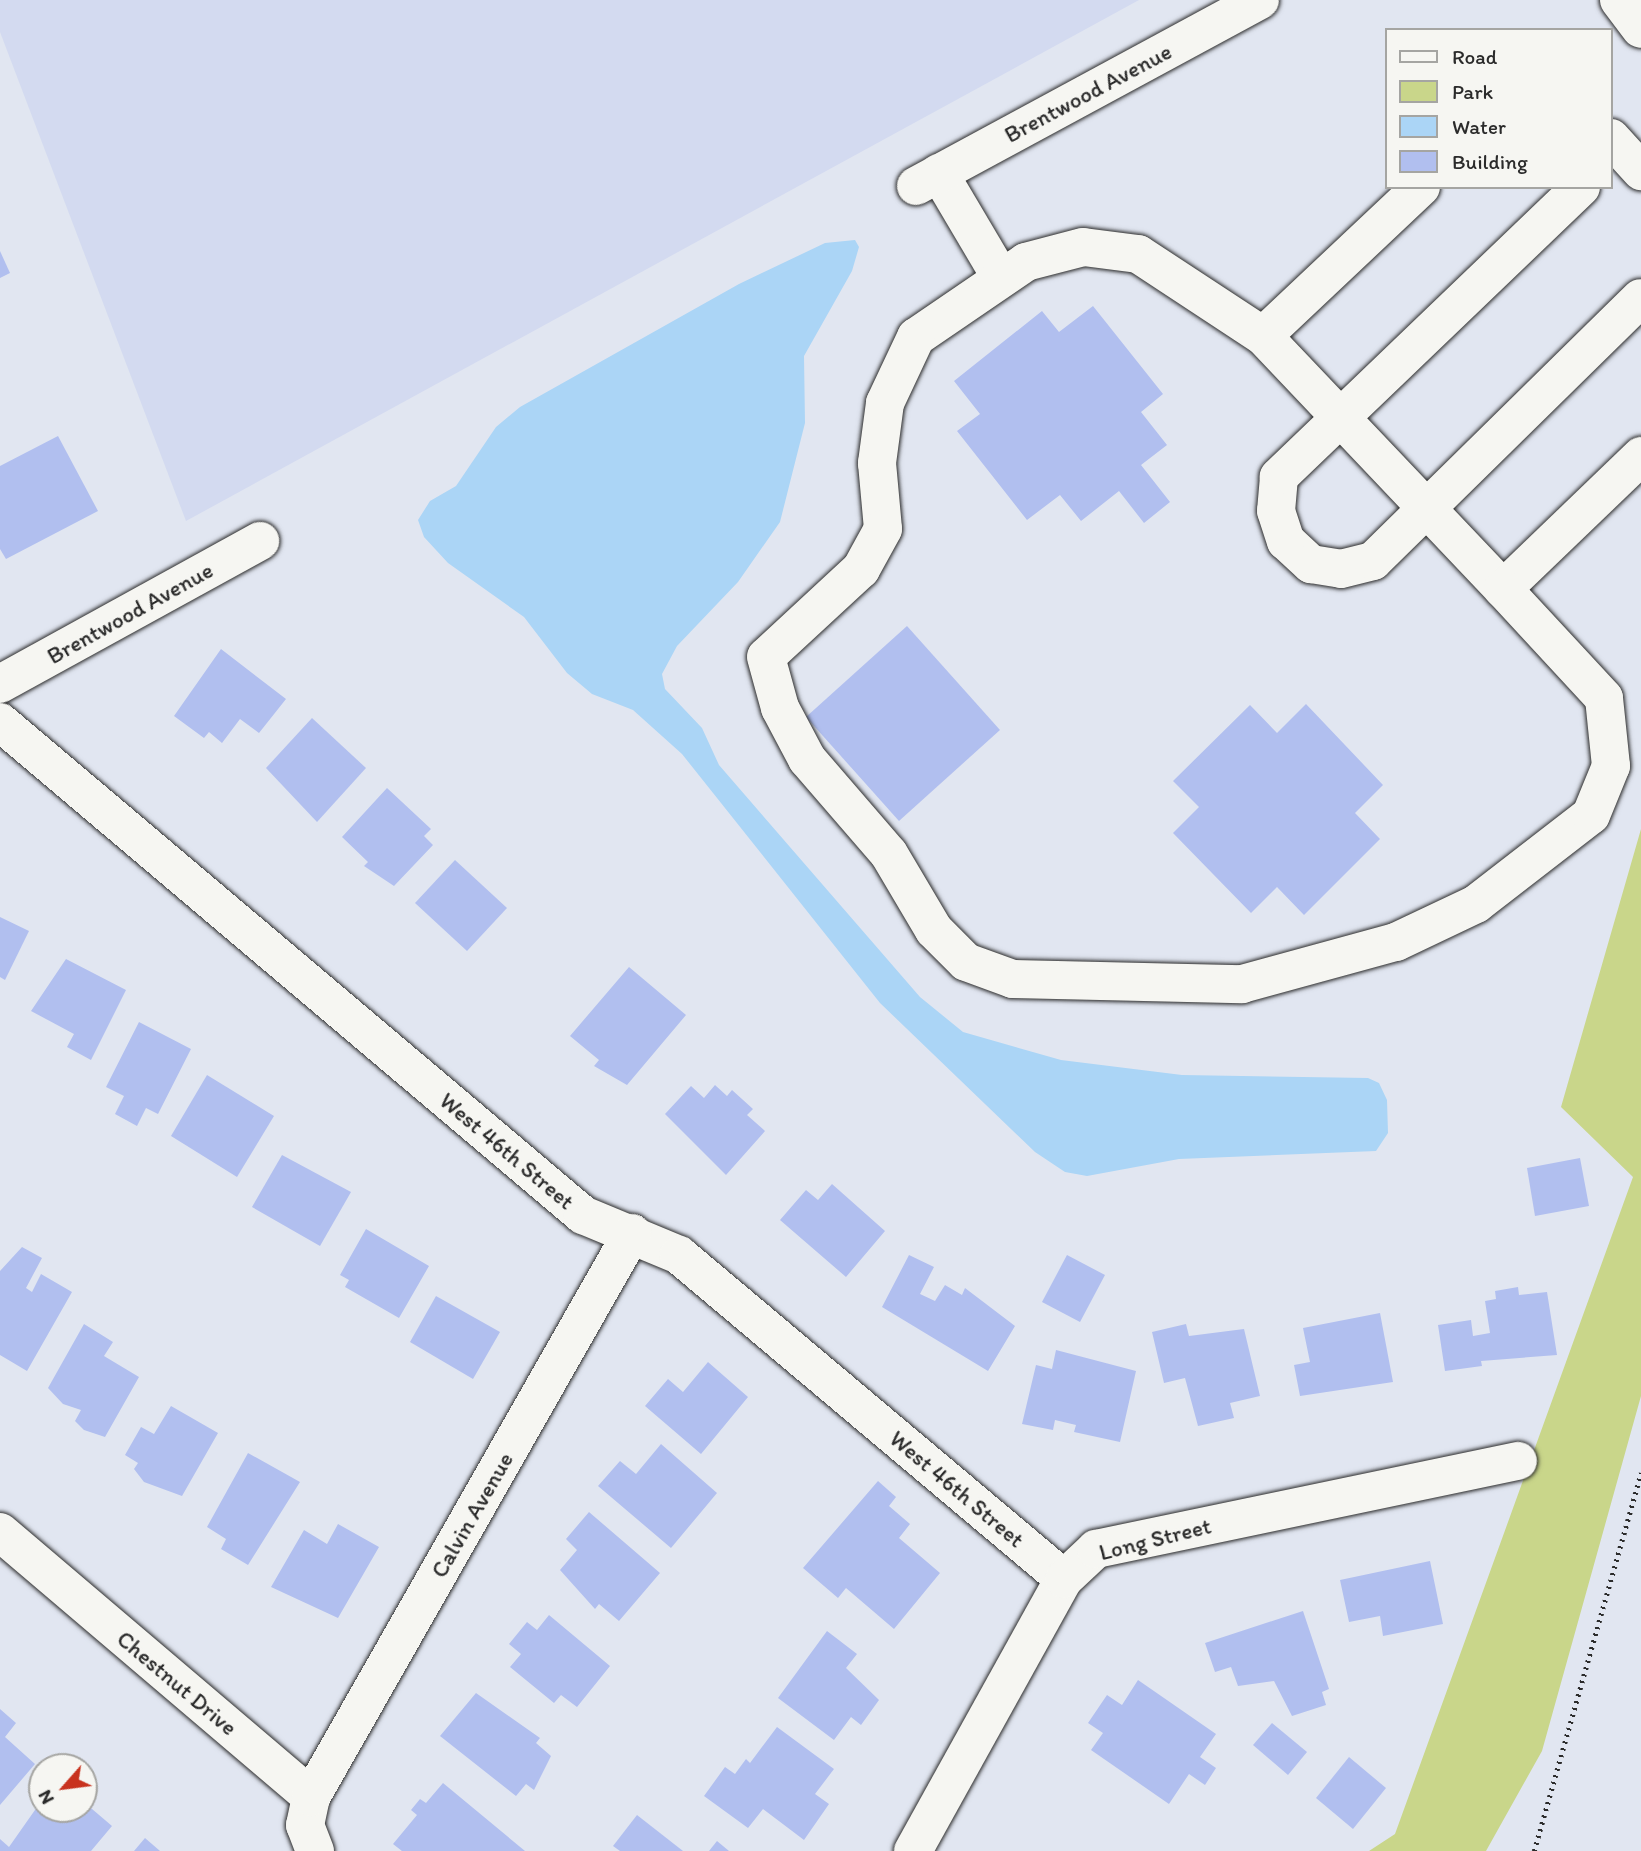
<!DOCTYPE html>
<style>
body{margin:0}
#map{position:relative;width:1641px;height:1851px;overflow:hidden;background:#e1e6f1;font-family:Itim,sans-serif}
div>[style]{position:absolute}
.built>*{inset:0;background:#d3daf0}
.green>*{inset:0;background:#c9d68a}
.water>*{inset:0;background:#abd5f6}
.building>*{inset:0;background:#b1bfef}
.path>*{height:4.5px;margin-top:-2.25px;transform-origin:0;background:repeating-linear-gradient(90deg,#2b2b2b 0 2px,transparent 0 7px)}
.roads{filter:drop-shadow(0 0 2px #2b2b2b) drop-shadow(0 0 2px #2b2b2b)}
.minor>*{height:38px;margin:-19px;padding:0 19px;transform-origin:19px;border-radius:19px;background:#f6f6f2}
span{translate:-50% -50%;white-space:nowrap;text-align:center;line-height:1.15;-webkit-text-stroke:5px #f6f6f2;paint-order:stroke}
.street-label{font-size:23px;color:#2b2b2b}
.legend{position:absolute;left:1385px;top:28px;width:228px;height:161px;box-sizing:border-box;background:#f6f6f2;border:2px solid #a5a5a2;margin:0;padding:9px 12px;list-style:none;font-size:21px;color:#2b2b2b}
.legend li{display:flex;align-items:center;gap:14px;height:35px}
.legend b{width:35px;border:2px solid #a5a5a2}
.north{position:absolute;left:28px;top:1753px;width:70px;height:70px;box-sizing:border-box;background:#f6f6f2;border:2px solid #a5a5a2;border-radius:50%;rotate:242deg;font-size:19px;font-weight:700;line-height:28px;text-align:center;color:#2b2b2b}
.north::after{content:'';display:block;margin:auto;width:24px;height:32px;background:#c8321e;clip-path:polygon(50% 0,100% 100%,50% 72%,0 100%)}
</style>
<div id="map">
<div class="built">
<i style="clip-path:polygon(0 0,1139px 0,186px 521px,0 32px)"></i>
</div>
<div class="green">
<i style="clip-path:polygon(1641px 829px,1641px 1396px,1542px 1751px,1486px 1851px,1369px 1851px,1395px 1834px,1633px 1177px,1561px 1107px)"></i>
</div>
<div class="water">
<i style="clip-path:polygon(855px 240px,859px 247px,852px 271px,804px 356px,805px 423px,780px 522px,738px 582px,677px 646px,662px 674px,665px 689px,702px 728px,719px 765px,920px 997px,963px 1032px,1061px 1060px,1182px 1075px,1368px 1078px,1379px 1083px,1387px 1100px,1388px 1133px,1376px 1151px,1179px 1159px,1087px 1176px,1065px 1172px,1035px 1152px,880px 1003px,682px 754px,633px 710px,592px 694px,567px 673px,524px 617px,448px 563px,424px 537px,418px 520px,430px 501px,456px 486px,496px 427px,520px 407px,739px 284px,825px 243px)"></i>
</div>
<div class="building">
<i style="clip-path:polygon(0 251px,10px 273px,0 278px)"></i>
<i style="clip-path:polygon(1093px 306px,1163px 394px,1141px 412px,1167px 445px,1141px 465px,1170px 502px,1144px 523px,1119px 491px,1081px 521px,1060px 495px,1027px 520px,957px 431px,980px 414px,954px 381px,1042px 311px,1059px 332px)"></i>
<i style="clip-path:polygon(58px 436px,98px 511px,6px 559px,0 549px,0 466px)"></i>
<i style="clip-path:polygon(907px 626px,1000px 730px,899px 821px,806px 717px)"></i>
<i style="clip-path:polygon(221px 649px,286px 699px,259px 733px,240px 719px,222px 743px,209px 732px,204px 738px,174px 716px)"></i>
<i style="clip-path:polygon(1306px 704px,1383px 785px,1355px 813px,1380px 839px,1304px 915px,1277px 887px,1251px 913px,1173px 833px,1199px 807px,1173px 781px,1250px 705px,1277px 733px)"></i>
<i style="clip-path:polygon(312px 718px,366px 768px,317px 822px,266px 768px)"></i>
<i style="clip-path:polygon(387px 788px,431px 829px,424px 836px,433px 845px,394px 886px,364px 866px,368px 862px,342px 837px)"></i>
<i style="clip-path:polygon(455px 860px,507px 908px,467px 951px,415px 903px)"></i>
<i style="clip-path:polygon(0 917px,29px 931px,5px 980px,0 977px)"></i>
<i style="clip-path:polygon(66px 959px,126px 990px,91px 1060px,67px 1047px,74px 1034px,31px 1011px)"></i>
<i style="clip-path:polygon(629px 967px,686px 1015px,627px 1085px,594px 1066px,599px 1060px,570px 1036px)"></i>
<i style="clip-path:polygon(139px 1022px,191px 1049px,158px 1114px,146px 1108px,137px 1126px,115px 1114px,124px 1096px,106px 1087px)"></i>
<i style="clip-path:polygon(207px 1075px,274px 1116px,237px 1177px,171px 1136px)"></i>
<i style="clip-path:polygon(715px 1085px,727px 1096px,732px 1090px,753px 1109px,747px 1115px,765px 1131px,726px 1175px,665px 1114px,691px 1086px,704px 1098px)"></i>
<i style="clip-path:polygon(282px 1155px,351px 1192px,320px 1246px,252px 1207px)"></i>
<i style="clip-path:polygon(1580px 1158px,1589px 1206px,1535px 1216px,1527px 1168px)"></i>
<i style="clip-path:polygon(832px 1184px,885px 1231px,846px 1277px,780px 1220px,806px 1190px,818px 1200px)"></i>
<i style="clip-path:polygon(366px 1229px,429px 1266px,399px 1318px,345px 1287px,349px 1280px,340px 1275px)"></i>
<i style="clip-path:polygon(22px 1247px,42px 1258px,26px 1288px,32px 1292px,41px 1274px,72px 1292px,27px 1371px,0 1355px,0 1271px)"></i>
<i style="clip-path:polygon(909px 1255px,934px 1267px,920px 1294px,935px 1301px,945px 1285px,962px 1295px,965px 1288px,1015px 1326px,988px 1371px,882px 1307px)"></i>
<i style="clip-path:polygon(1067px 1255px,1105px 1275px,1080px 1322px,1042px 1302px)"></i>
<i style="clip-path:polygon(1518px 1287px,1519px 1295px,1547px 1292px,1557px 1355px,1481px 1361px,1482px 1366px,1445px 1371px,1438px 1325px,1471px 1320px,1473px 1336px,1490px 1333px,1485px 1301px,1496px 1299px,1495px 1291px)"></i>
<i style="clip-path:polygon(436px 1296px,500px 1332px,473px 1379px,410px 1342px)"></i>
<i style="clip-path:polygon(1380px 1313px,1393px 1382px,1300px 1396px,1294px 1365px,1310px 1362px,1303px 1328px)"></i>
<i style="clip-path:polygon(84px 1324px,113px 1342px,104px 1356px,139px 1377px,105px 1437px,84px 1430px,75px 1421px,81px 1410px,63px 1404px,48px 1388px)"></i>
<i style="clip-path:polygon(1186px 1324px,1189px 1336px,1244px 1329px,1260px 1396px,1230px 1403px,1234px 1418px,1198px 1426px,1185px 1378px,1164px 1383px,1152px 1332px)"></i>
<i style="clip-path:polygon(1056px 1350px,1136px 1371px,1120px 1442px,1074px 1432px,1076px 1425px,1055px 1420px,1053px 1430px,1022px 1424px,1036px 1365px,1052px 1369px)"></i>
<i style="clip-path:polygon(708px 1362px,748px 1397px,701px 1454px,645px 1406px,668px 1379px,683px 1392px)"></i>
<i style="clip-path:polygon(171px 1406px,218px 1433px,182px 1496px,144px 1482px,134px 1469px,138px 1463px,125px 1455px,141px 1427px,154px 1434px)"></i>
<i style="clip-path:polygon(661px 1444px,717px 1493px,671px 1548px,598px 1486px,620px 1461px,636px 1474px)"></i>
<i style="clip-path:polygon(248px 1453px,300px 1482px,248px 1565px,221px 1549px,226px 1539px,207px 1527px)"></i>
<i style="clip-path:polygon(878px 1481px,896px 1497px,889px 1506px,910px 1524px,899px 1538px,940px 1573px,894px 1629px,846px 1588px,838px 1598px,803px 1568px)"></i>
<i style="clip-path:polygon(589px 1512px,660px 1573px,619px 1621px,599px 1604px,595px 1609px,560px 1570px,577px 1550px,566px 1539px)"></i>
<i style="clip-path:polygon(338px 1524px,379px 1547px,338px 1618px,271px 1587px,304px 1530px,327px 1544px)"></i>
<i style="clip-path:polygon(1430px 1561px,1443px 1624px,1383px 1636px,1380px 1616px,1349px 1622px,1340px 1580px)"></i>
<i style="clip-path:polygon(1303px 1611px,1329px 1689px,1322px 1692px,1326px 1705px,1292px 1716px,1274px 1681px,1238px 1686px,1231px 1667px,1215px 1672px,1205px 1643px)"></i>
<i style="clip-path:polygon(549px 1615px,610px 1666px,577px 1707px,561px 1695px,554px 1703px,510px 1667px,521px 1654px,509px 1644px,527px 1622px,537px 1630px)"></i>
<i style="clip-path:polygon(827px 1631px,857px 1654px,846px 1668px,879px 1700px,861px 1725px,851px 1717px,834px 1740px,778px 1698px)"></i>
<i style="clip-path:polygon(1138px 1680px,1216px 1734px,1200px 1757px,1216px 1768px,1205px 1785px,1189px 1774px,1169px 1804px,1091px 1750px,1103px 1733px,1088px 1723px,1107px 1695px,1122px 1705px)"></i>
<i style="clip-path:polygon(476px 1693px,540px 1738px,536px 1743px,551px 1756px,534px 1790px,526px 1784px,516px 1796px,440px 1736px)"></i>
<i style="clip-path:polygon(0 1709px,16px 1723px,5px 1737px,35px 1764px,0 1805px)"></i>
<i style="clip-path:polygon(1272px 1723px,1307px 1752px,1288px 1775px,1253px 1745px)"></i>
<i style="clip-path:polygon(777px 1727px,834px 1769px,815px 1794px,829px 1804px,804px 1840px,763px 1809px,748px 1828px,704px 1796px,725px 1767px,735px 1774px,746px 1759px,750px 1763px)"></i>
<i style="clip-path:polygon(1349px 1757px,1386px 1788px,1353px 1829px,1316px 1798px)"></i>
<i style="clip-path:polygon(84px 1780px,96px 1790px,85px 1803px,112px 1826px,91px 1851px,0 1851px,0 1839px,9px 1847px,42px 1800px,42px 1809px,84px 1809px)"></i>
<i style="clip-path:polygon(443px 1783px,525px 1851px,402px 1851px,393px 1844px,417px 1815px,411px 1810px,420px 1799px,426px 1803px)"></i>
<i style="clip-path:polygon(637px 1815px,683px 1851px,620px 1851px,613px 1846px)"></i>
<i style="clip-path:polygon(145px 1838px,160px 1851px,134px 1851px)"></i>
<i style="clip-path:polygon(717px 1841px,729px 1851px,709px 1851px)"></i>
</div>
<div class="path">
<i style="left:1534px;top:1851px;width:393px;rotate:-74.2deg"></i>
</div>
<div class="roads">
<div class="minor">
<i style="left:1619px;top:0;width:36px;rotate:53deg"></i>
<i style="left:1611px;top:138px;width:45px;rotate:47.7deg"></i>
<i style="left:939px;top:173px;width:122px;rotate:59.4deg"></i>
<i style="left:916px;top:186px;width:391px;rotate:-28.4deg"></i>
<i style="left:1421px;top:187px;width:217px;rotate:136.7deg"></i>
<i style="left:1263px;top:336px;width:349px;rotate:46.5deg"></i>
<i style="left:1503px;top:589px;width:192px;rotate:-43.9deg"></i>
<i style="left:1581px;top:187px;width:419px;rotate:136.2deg"></i>
<i style="left:1279px;top:477px;width:34px;rotate:95deg"></i>
<i style="left:1276px;top:511px;width:32px;rotate:72deg"></i>
<i style="left:1286px;top:541px;width:34px;rotate:43deg"></i>
<i style="left:1311px;top:564px;width:30px;rotate:9deg"></i>
<i style="left:1341px;top:569px;width:33px;rotate:-14deg"></i>
<i style="left:1373px;top:561px;width:375px;rotate:-44.5deg"></i>
<i style="left:1263px;top:336px;width:149px;rotate:-146.7deg"></i>
<i style="left:1138px;top:254px;width:55px;rotate:-172.7deg"></i>
<i style="left:1083px;top:247px;width:59px;rotate:165.3deg"></i>
<i style="left:1026px;top:262px;width:133px;rotate:145.7deg"></i>
<i style="left:916px;top:337px;width:73px;rotate:115.2deg"></i>
<i style="left:885px;top:403px;width:61px;rotate:97.6deg"></i>
<i style="left:877px;top:463px;width:66px;rotate:84.8deg"></i>
<i style="left:883px;top:529px;width:46px;rotate:118.8deg"></i>
<i style="left:861px;top:569px;width:129px;rotate:137.2deg"></i>
<i style="left:766px;top:657px;width:53px;rotate:74.6deg"></i>
<i style="left:780px;top:708px;width:58px;rotate:62.1deg"></i>
<i style="left:807px;top:759px;width:125px;rotate:49.2deg"></i>
<i style="left:889px;top:854px;width:88px;rotate:59.4deg"></i>
<i style="left:934px;top:930px;width:45px;rotate:45deg"></i>
<i style="left:966px;top:962px;width:50px;rotate:19.9deg"></i>
<i style="left:1013px;top:979px;width:229px;rotate:1.3deg"></i>
<i style="left:1242px;top:984px;width:160px;rotate:-15.3deg"></i>
<i style="left:1396px;top:942px;width:89px;rotate:-25.4deg"></i>
<i style="left:1476px;top:904px;width:145px;rotate:-37.7deg"></i>
<i style="left:1591px;top:815px;width:53px;rotate:-67.8deg"></i>
<i style="left:1611px;top:766px;width:68px;rotate:-95.9deg"></i>
<i style="left:1604px;top:698px;width:149px;rotate:-132.8deg"></i>
<i style="left:0;top:684px;width:297px;rotate:-28.8deg"></i>
<i style="left:0;top:722px;width:764px;rotate:40.22deg"></i>
<i style="left:583px;top:1215px;width:104px;rotate:22.6deg"></i>
<i style="left:679px;top:1255px;width:503px;rotate:40.08deg"></i>
<i style="left:0;top:1532px;width:409px;rotate:40.4deg"></i>
<i style="left:311px;top:1797px;width:29px;rotate:102deg"></i>
<i style="left:305px;top:1825px;width:28px;rotate:69deg"></i>
<i style="left:311px;top:1797px;width:649px;rotate:-60.35deg"></i>
<i style="left:913px;top:1851px;width:311px;rotate:-61deg"></i>
<i style="left:1064px;top:1579px;width:44px;rotate:-43.2deg"></i>
<i style="left:1096px;top:1549px;width:431px;rotate:-11.8deg"></i>
</div>
</div>
<div class="street-label">
<span style="left:1088px;top:93px;rotate:-28deg">Brentwood Avenue</span>
<span style="left:130px;top:613px;rotate:-29deg">Brentwood Avenue</span>
<span style="left:507px;top:1151px;rotate:40deg">West 46th Street</span>
<span style="left:957px;top:1489px;rotate:40deg">West 46th Street</span>
<span style="left:472px;top:1515px;rotate:-60deg">Calvin Avenue</span>
<span style="left:1155px;top:1539px;rotate:-14deg">Long Street</span>
<span style="left:177px;top:1683px;rotate:40deg">Chestnut Drive</span>
</div>
<ul class="legend">
<li><b style="height:9px;background:#f6f6f2"></b>Road</li>
<li><b style="height:19px;background:#c9d68a"></b>Park</li>
<li><b style="height:19px;background:#abd5f6"></b>Water</li>
<li><b style="height:19px;background:#b1bfef"></b>Building</li>
</ul>
<div class="north">N</div>
</div>
